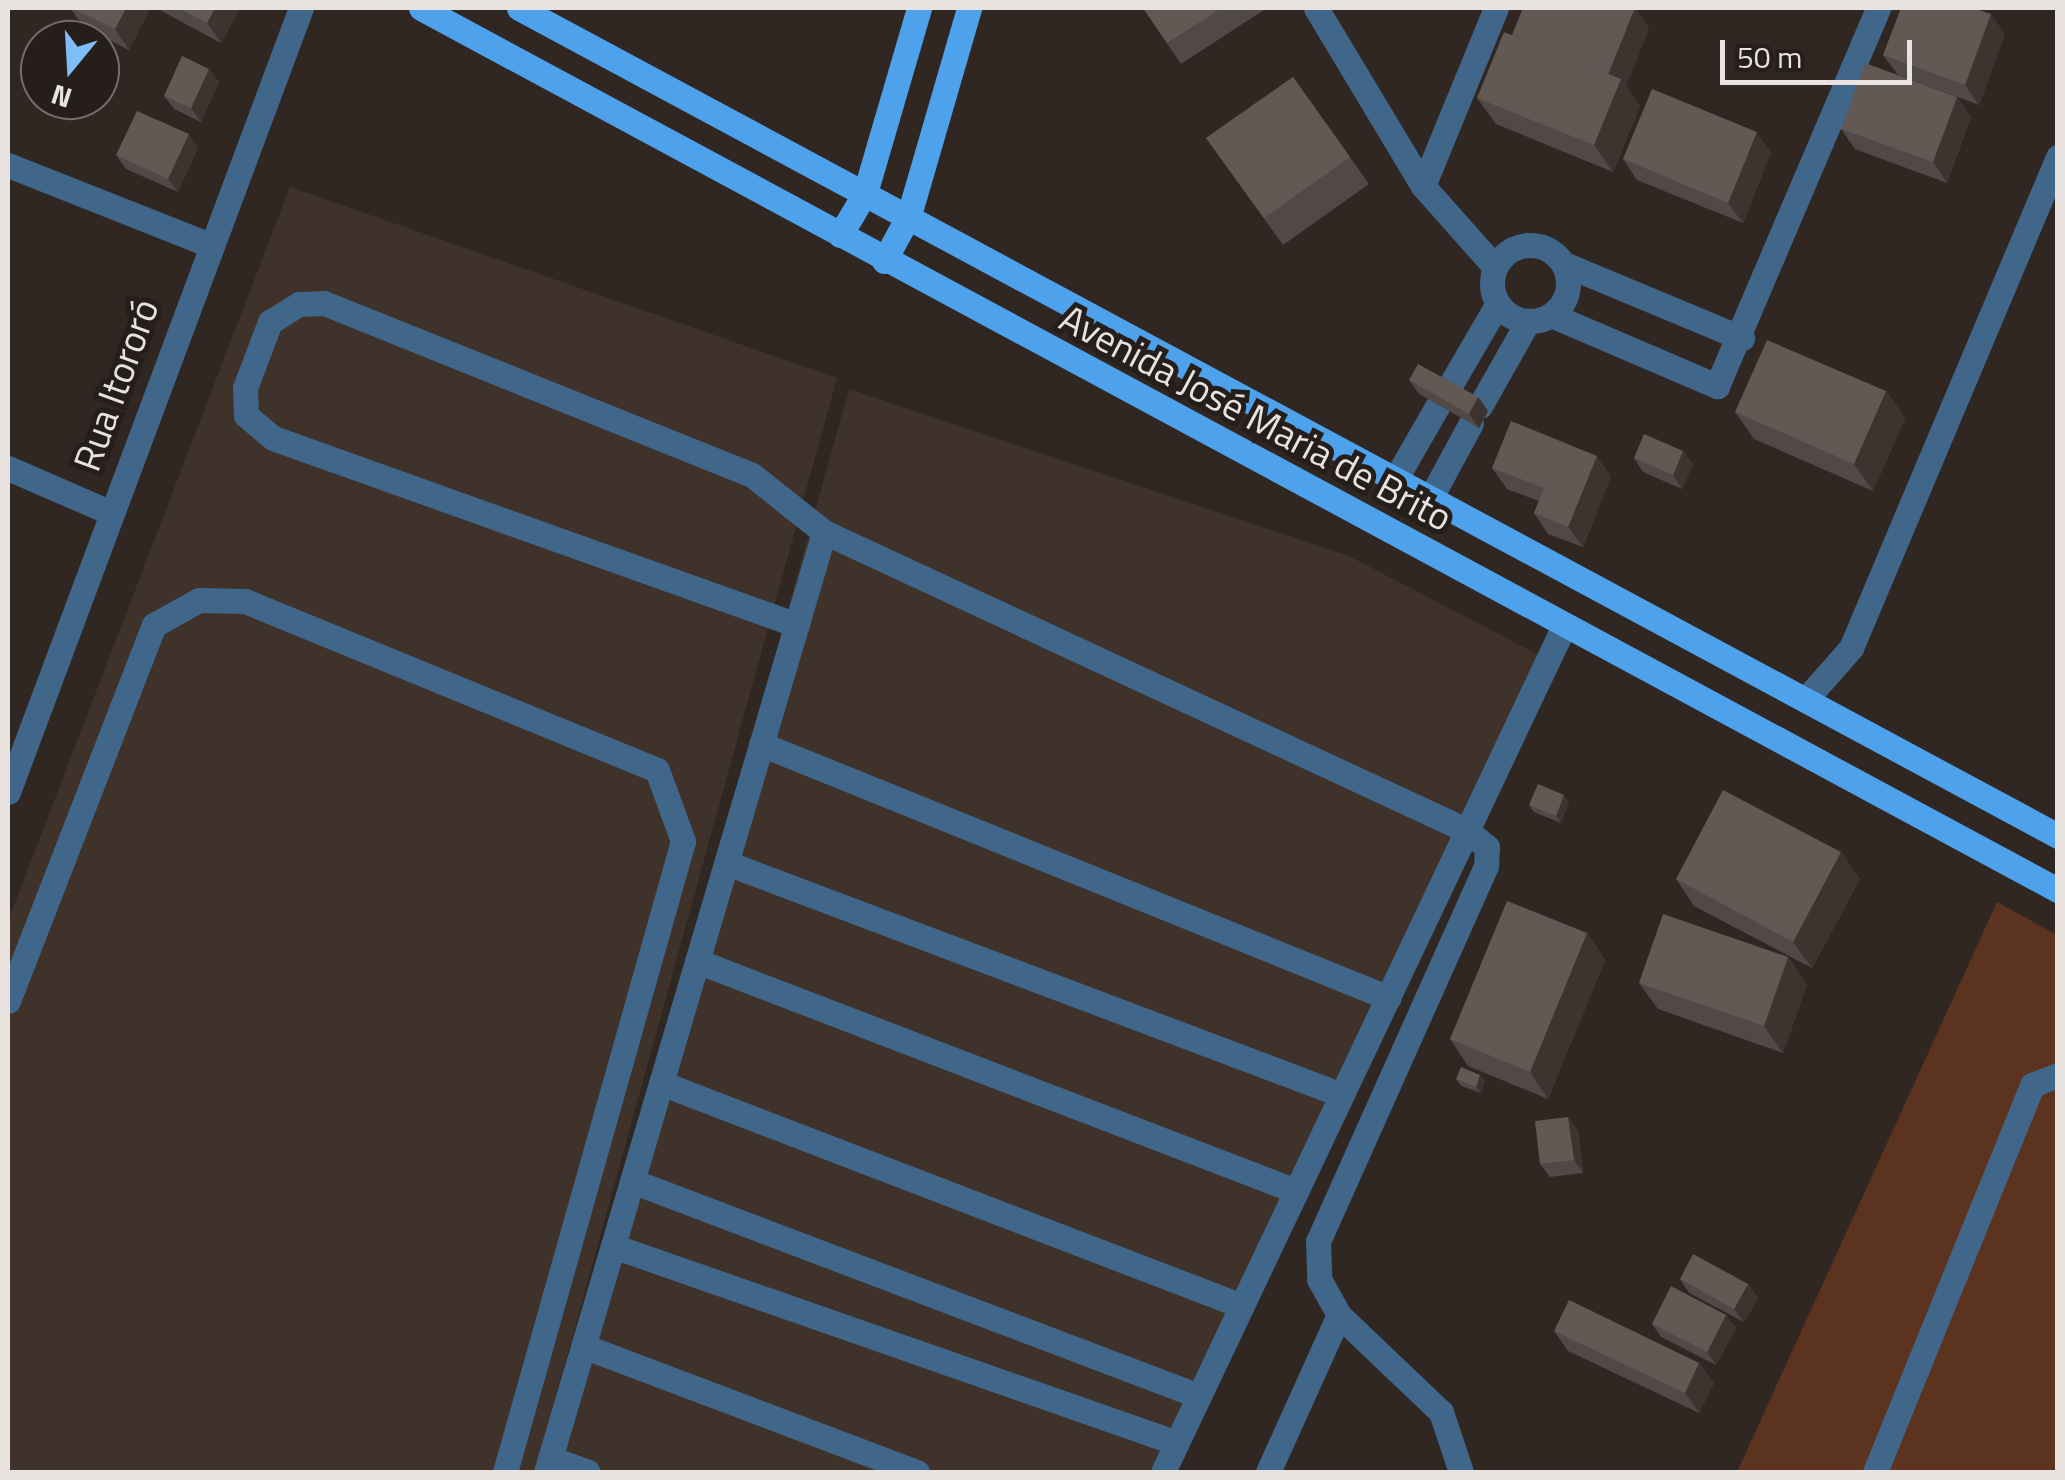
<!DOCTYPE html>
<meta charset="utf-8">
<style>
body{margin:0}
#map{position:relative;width:2065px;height:1480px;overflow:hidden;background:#302723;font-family:"Titillium Web",sans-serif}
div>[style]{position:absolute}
.built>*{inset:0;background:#3f322b}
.green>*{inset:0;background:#5c331f}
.minor>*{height:25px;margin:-12.5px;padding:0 12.5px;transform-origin:12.5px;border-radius:12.5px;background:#40668a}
.minor>.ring{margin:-12.5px;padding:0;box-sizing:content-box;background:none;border:25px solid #40668a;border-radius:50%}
.major>*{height:25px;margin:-12.5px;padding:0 12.5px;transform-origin:12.5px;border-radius:12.5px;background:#4ea1eb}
.wall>*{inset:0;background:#514945}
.shaded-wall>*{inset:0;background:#3d3430}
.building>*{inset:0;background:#625955}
span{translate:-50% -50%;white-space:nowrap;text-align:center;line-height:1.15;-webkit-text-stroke:10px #261e1a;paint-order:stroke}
.street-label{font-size:38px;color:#e9e3e0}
.frame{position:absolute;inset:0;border:10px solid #e9e3e0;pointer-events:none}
.north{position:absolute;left:20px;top:20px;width:100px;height:100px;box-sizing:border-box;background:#261e1a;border:2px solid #746d69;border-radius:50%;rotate:198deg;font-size:28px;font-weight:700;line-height:40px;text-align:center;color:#e9e3e0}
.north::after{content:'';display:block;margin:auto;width:35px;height:45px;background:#7ebdf9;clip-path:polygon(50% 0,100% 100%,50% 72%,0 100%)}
.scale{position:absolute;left:1720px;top:40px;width:192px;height:45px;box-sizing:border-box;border:5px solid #e9e3e0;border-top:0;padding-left:12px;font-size:30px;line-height:35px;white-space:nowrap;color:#e9e3e0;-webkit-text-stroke:8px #261e1a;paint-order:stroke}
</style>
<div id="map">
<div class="built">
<i style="clip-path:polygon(290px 187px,837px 378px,535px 1472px,8px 1472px,8px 921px)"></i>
<i style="clip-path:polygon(849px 389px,1349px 556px,1543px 657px,1155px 1472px,548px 1472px)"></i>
</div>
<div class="green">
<i style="clip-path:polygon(1997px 902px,2057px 935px,2057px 1472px,1737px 1472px)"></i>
</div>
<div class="minor">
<i style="left:1316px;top:8px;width:208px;rotate:59deg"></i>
<i style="left:1423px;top:186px;width:108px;rotate:48.4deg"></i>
<i style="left:8px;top:165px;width:215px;rotate:21.6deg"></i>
<i style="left:1423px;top:186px;width:192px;rotate:-67.7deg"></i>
<i class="ring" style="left:1492px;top:245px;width:51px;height:51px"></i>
<i style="left:1564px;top:264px;width:193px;rotate:22.6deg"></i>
<i style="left:1551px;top:315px;width:181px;rotate:23.2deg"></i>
<i style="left:1717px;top:386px;width:411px;rotate:-66.9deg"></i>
<i style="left:1448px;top:389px;width:99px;rotate:-59.8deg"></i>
<i style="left:1480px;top:406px;width:98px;rotate:-60.5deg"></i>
<i style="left:8px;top:468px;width:110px;rotate:23.5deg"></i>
<i style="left:1396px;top:478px;width:84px;rotate:-60.1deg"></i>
<i style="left:1431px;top:497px;width:84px;rotate:-61.6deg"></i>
<i style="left:797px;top:625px;width:556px;rotate:-160.36deg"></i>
<i style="left:273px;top:438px;width:35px;rotate:-140deg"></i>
<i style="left:246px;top:415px;width:27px;rotate:-92deg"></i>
<i style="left:245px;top:388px;width:71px;rotate:-69.3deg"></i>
<i style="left:270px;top:322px;width:34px;rotate:-32deg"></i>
<i style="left:299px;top:304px;width:25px;rotate:-2deg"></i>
<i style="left:324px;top:303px;width:461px;rotate:21.9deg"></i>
<i style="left:752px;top:475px;width:92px;rotate:38.4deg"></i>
<i style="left:824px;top:532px;width:708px;rotate:24.9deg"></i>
<i style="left:1466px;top:830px;width:27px;rotate:39deg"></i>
<i style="left:1487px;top:847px;width:19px;rotate:93deg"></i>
<i style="left:1486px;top:866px;width:411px;rotate:114.1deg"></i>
<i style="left:1318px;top:1241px;width:38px;rotate:88deg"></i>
<i style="left:1319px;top:1279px;width:41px;rotate:60.9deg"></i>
<i style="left:1339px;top:1315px;width:141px;rotate:43.6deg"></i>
<i style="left:1441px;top:1412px;width:63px;rotate:71.6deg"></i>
<i style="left:1806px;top:699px;width:68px;rotate:-48.6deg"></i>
<i style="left:1851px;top:648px;width:533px;rotate:-67.14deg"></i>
<i style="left:761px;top:744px;width:677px;rotate:22.02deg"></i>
<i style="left:8px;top:792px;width:837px;rotate:-69.51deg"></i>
<i style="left:727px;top:863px;width:657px;rotate:20.67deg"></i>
<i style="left:697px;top:961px;width:642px;rotate:21.01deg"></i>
<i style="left:8px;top:1001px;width:403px;rotate:-68.8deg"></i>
<i style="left:154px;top:625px;width:51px;rotate:-29.1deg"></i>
<i style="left:199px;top:600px;width:46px;rotate:1.2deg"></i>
<i style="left:245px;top:601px;width:445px;rotate:22.3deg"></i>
<i style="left:657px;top:770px;width:76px;rotate:69.9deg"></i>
<i style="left:683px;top:841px;width:656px;rotate:105.75deg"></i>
<i style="left:661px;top:1083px;width:622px;rotate:21deg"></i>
<i style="left:632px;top:1181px;width:606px;rotate:20.77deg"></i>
<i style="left:613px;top:1246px;width:597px;rotate:19.25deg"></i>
<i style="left:583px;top:1346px;width:357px;rotate:20.7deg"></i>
<i style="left:550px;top:1458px;width:40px;rotate:20.2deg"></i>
<i style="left:546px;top:1472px;width:980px;rotate:-73.52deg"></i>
<i style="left:1163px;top:1472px;width:936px;rotate:-64.64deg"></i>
<i style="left:1268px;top:1472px;width:172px;rotate:-65.7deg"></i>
<i style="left:1875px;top:1472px;width:418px;rotate:-67.9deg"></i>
<i style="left:2032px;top:1085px;width:28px;rotate:-21deg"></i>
</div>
<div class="major">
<i style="left:421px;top:8px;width:1859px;rotate:28.32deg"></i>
<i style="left:519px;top:8px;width:1748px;rotate:28.28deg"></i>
<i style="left:840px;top:235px;width:49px;rotate:-59.2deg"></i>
<i style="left:865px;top:193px;width:193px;rotate:-73.7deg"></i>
<i style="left:884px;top:261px;width:52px;rotate:-61.5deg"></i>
<i style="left:909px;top:215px;width:216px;rotate:-73.8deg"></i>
</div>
<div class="wall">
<i style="clip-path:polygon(70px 8px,150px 8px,129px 50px,84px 27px)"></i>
<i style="clip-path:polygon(156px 8px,240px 8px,221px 43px)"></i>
<i style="clip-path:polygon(1143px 8px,1267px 8px,1181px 64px)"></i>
<i style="clip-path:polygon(1649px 28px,1626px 86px,1640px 106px,1613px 172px,1496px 124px,1477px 98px,1512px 35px)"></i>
<i style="clip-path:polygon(2005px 34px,1979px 105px,1898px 75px,1883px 55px)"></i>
<i style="clip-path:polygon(209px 69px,219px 82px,201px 122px,174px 109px,164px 96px)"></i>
<i style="clip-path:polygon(1293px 77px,1369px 184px,1283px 245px,1206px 138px)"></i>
<i style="clip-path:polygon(1957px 97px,1971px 117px,1947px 183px,1855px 149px,1841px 129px)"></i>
<i style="clip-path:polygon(198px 148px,178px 192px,126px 169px,116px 155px)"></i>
<i style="clip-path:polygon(1771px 152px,1743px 223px,1637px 180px,1623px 159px)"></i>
<i style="clip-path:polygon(1409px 380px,1478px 397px,1488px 411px,1479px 428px,1419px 394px)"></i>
<i style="clip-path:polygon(1886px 391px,1905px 418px,1873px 491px,1754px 439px,1735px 412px)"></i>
<i style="clip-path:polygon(1683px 451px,1693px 464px,1682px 489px,1643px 472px,1634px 458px)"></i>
<i style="clip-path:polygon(1492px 468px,1611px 476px,1583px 547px,1548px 534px,1534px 513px,1539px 501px,1507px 489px)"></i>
<i style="clip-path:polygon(1569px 802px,1561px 823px,1534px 812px,1529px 805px)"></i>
<i style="clip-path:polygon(1841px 852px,1860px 879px,1812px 968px,1694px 906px,1676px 879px)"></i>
<i style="clip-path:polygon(1587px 933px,1605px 960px,1548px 1099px,1468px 1066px,1450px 1039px)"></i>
<i style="clip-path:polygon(1788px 957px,1807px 984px,1783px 1053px,1658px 1009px,1639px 983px)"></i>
<i style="clip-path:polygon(1456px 1079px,1485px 1081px,1481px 1093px,1461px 1086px)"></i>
<i style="clip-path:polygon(1578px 1130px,1583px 1173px,1550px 1177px,1540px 1164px)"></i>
<i style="clip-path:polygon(1680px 1279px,1748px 1284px,1758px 1298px,1744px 1322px,1689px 1293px)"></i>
<i style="clip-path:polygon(1726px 1315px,1736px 1328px,1716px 1365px,1661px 1337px,1652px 1324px)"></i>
<i style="clip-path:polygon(1554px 1331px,1699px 1363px,1714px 1383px,1699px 1413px,1568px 1351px)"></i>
</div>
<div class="shaded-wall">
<i style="clip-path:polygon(126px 8px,150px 8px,129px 50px,115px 29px)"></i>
<i style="clip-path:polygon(215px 8px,240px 8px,221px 43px,207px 23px)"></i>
<i style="clip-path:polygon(1635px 8px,1649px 28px,1626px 86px,1640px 106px,1613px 172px,1594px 145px,1607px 78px)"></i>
<i style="clip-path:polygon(1991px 14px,2005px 34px,1979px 105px,1965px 85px)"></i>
<i style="clip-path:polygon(209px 69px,219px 82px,201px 122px,191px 108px)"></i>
<i style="clip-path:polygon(1957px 97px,1971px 117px,1947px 183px,1933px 162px)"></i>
<i style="clip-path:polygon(1757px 132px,1771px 152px,1743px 223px,1728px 203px)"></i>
<i style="clip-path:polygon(189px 134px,198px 148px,178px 192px,168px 179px)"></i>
<i style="clip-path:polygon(1886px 391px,1905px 418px,1873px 491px,1854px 464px)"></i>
<i style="clip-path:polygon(1478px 397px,1488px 411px,1479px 428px,1469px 414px)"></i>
<i style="clip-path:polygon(1683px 451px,1693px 464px,1682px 489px,1673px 475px)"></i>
<i style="clip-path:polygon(1597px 456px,1611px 476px,1583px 547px,1568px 527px)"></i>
<i style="clip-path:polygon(1564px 795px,1569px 802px,1561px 823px,1556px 816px)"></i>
<i style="clip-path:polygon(1841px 852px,1860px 879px,1812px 968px,1793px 942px)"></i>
<i style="clip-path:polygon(1587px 933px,1605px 960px,1548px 1099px,1530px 1072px)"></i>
<i style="clip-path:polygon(1788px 957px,1807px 984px,1783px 1053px,1764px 1026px)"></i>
<i style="clip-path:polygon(1480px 1075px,1485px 1081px,1481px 1093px,1476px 1087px)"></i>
<i style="clip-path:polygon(1568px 1117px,1578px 1130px,1583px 1173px,1574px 1160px)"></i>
<i style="clip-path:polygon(1748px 1284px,1758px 1298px,1744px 1322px,1734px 1309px)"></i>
<i style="clip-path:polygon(1726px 1315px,1736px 1328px,1716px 1365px,1707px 1352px)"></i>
<i style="clip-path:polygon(1699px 1363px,1714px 1383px,1699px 1413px,1685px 1393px)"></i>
</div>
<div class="building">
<i style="clip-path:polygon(71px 8px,126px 8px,115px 29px)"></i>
<i style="clip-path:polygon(179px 8px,215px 8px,207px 23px)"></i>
<i style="clip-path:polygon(1143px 8px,1222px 8px,1167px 43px)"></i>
<i style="clip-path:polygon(1523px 8px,1635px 8px,1608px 74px,1512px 35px)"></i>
<i style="clip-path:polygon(1901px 8px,1973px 8px,1991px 14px,1965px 85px,1883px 55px)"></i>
<i style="clip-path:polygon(1504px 32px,1621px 79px,1594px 145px,1477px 98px)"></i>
<i style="clip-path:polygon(182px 56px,209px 69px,191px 108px,164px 96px)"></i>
<i style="clip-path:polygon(1865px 63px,1957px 97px,1933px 162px,1841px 129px)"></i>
<i style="clip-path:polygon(1293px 77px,1350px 157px,1264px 218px,1206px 138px)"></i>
<i style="clip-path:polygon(1652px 89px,1757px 132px,1728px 203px,1623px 159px)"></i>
<i style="clip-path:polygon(137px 111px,189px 134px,168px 179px,116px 155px)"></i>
<i style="clip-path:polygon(1767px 340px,1886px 391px,1854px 464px,1735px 412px)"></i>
<i style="clip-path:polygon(1418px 364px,1478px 397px,1469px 414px,1409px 380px)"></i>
<i style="clip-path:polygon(1511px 421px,1597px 456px,1568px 527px,1534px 513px,1544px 488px,1492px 468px)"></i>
<i style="clip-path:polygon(1644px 434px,1683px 451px,1673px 475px,1634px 458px)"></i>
<i style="clip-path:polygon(1538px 784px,1564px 795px,1556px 816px,1529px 805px)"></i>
<i style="clip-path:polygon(1723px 790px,1841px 852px,1793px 942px,1676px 879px)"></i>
<i style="clip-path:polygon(1507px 901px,1587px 933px,1530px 1072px,1450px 1039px)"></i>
<i style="clip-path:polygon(1663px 914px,1788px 957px,1764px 1026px,1639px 983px)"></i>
<i style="clip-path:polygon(1461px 1067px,1480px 1075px,1476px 1087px,1456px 1079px)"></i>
<i style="clip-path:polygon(1568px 1117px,1574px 1160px,1540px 1164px,1535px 1121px)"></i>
<i style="clip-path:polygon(1693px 1254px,1748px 1284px,1734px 1309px,1680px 1279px)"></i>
<i style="clip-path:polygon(1671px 1286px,1726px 1315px,1707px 1352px,1652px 1324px)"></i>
<i style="clip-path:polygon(1569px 1300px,1699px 1363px,1685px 1393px,1554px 1331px)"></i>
</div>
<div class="street-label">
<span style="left:116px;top:385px;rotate:-70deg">Rua Itororó</span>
<span style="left:1256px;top:418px;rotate:28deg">Avenida José Maria de Brito</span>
</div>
<div class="frame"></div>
<div class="north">N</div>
<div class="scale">50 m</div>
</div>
